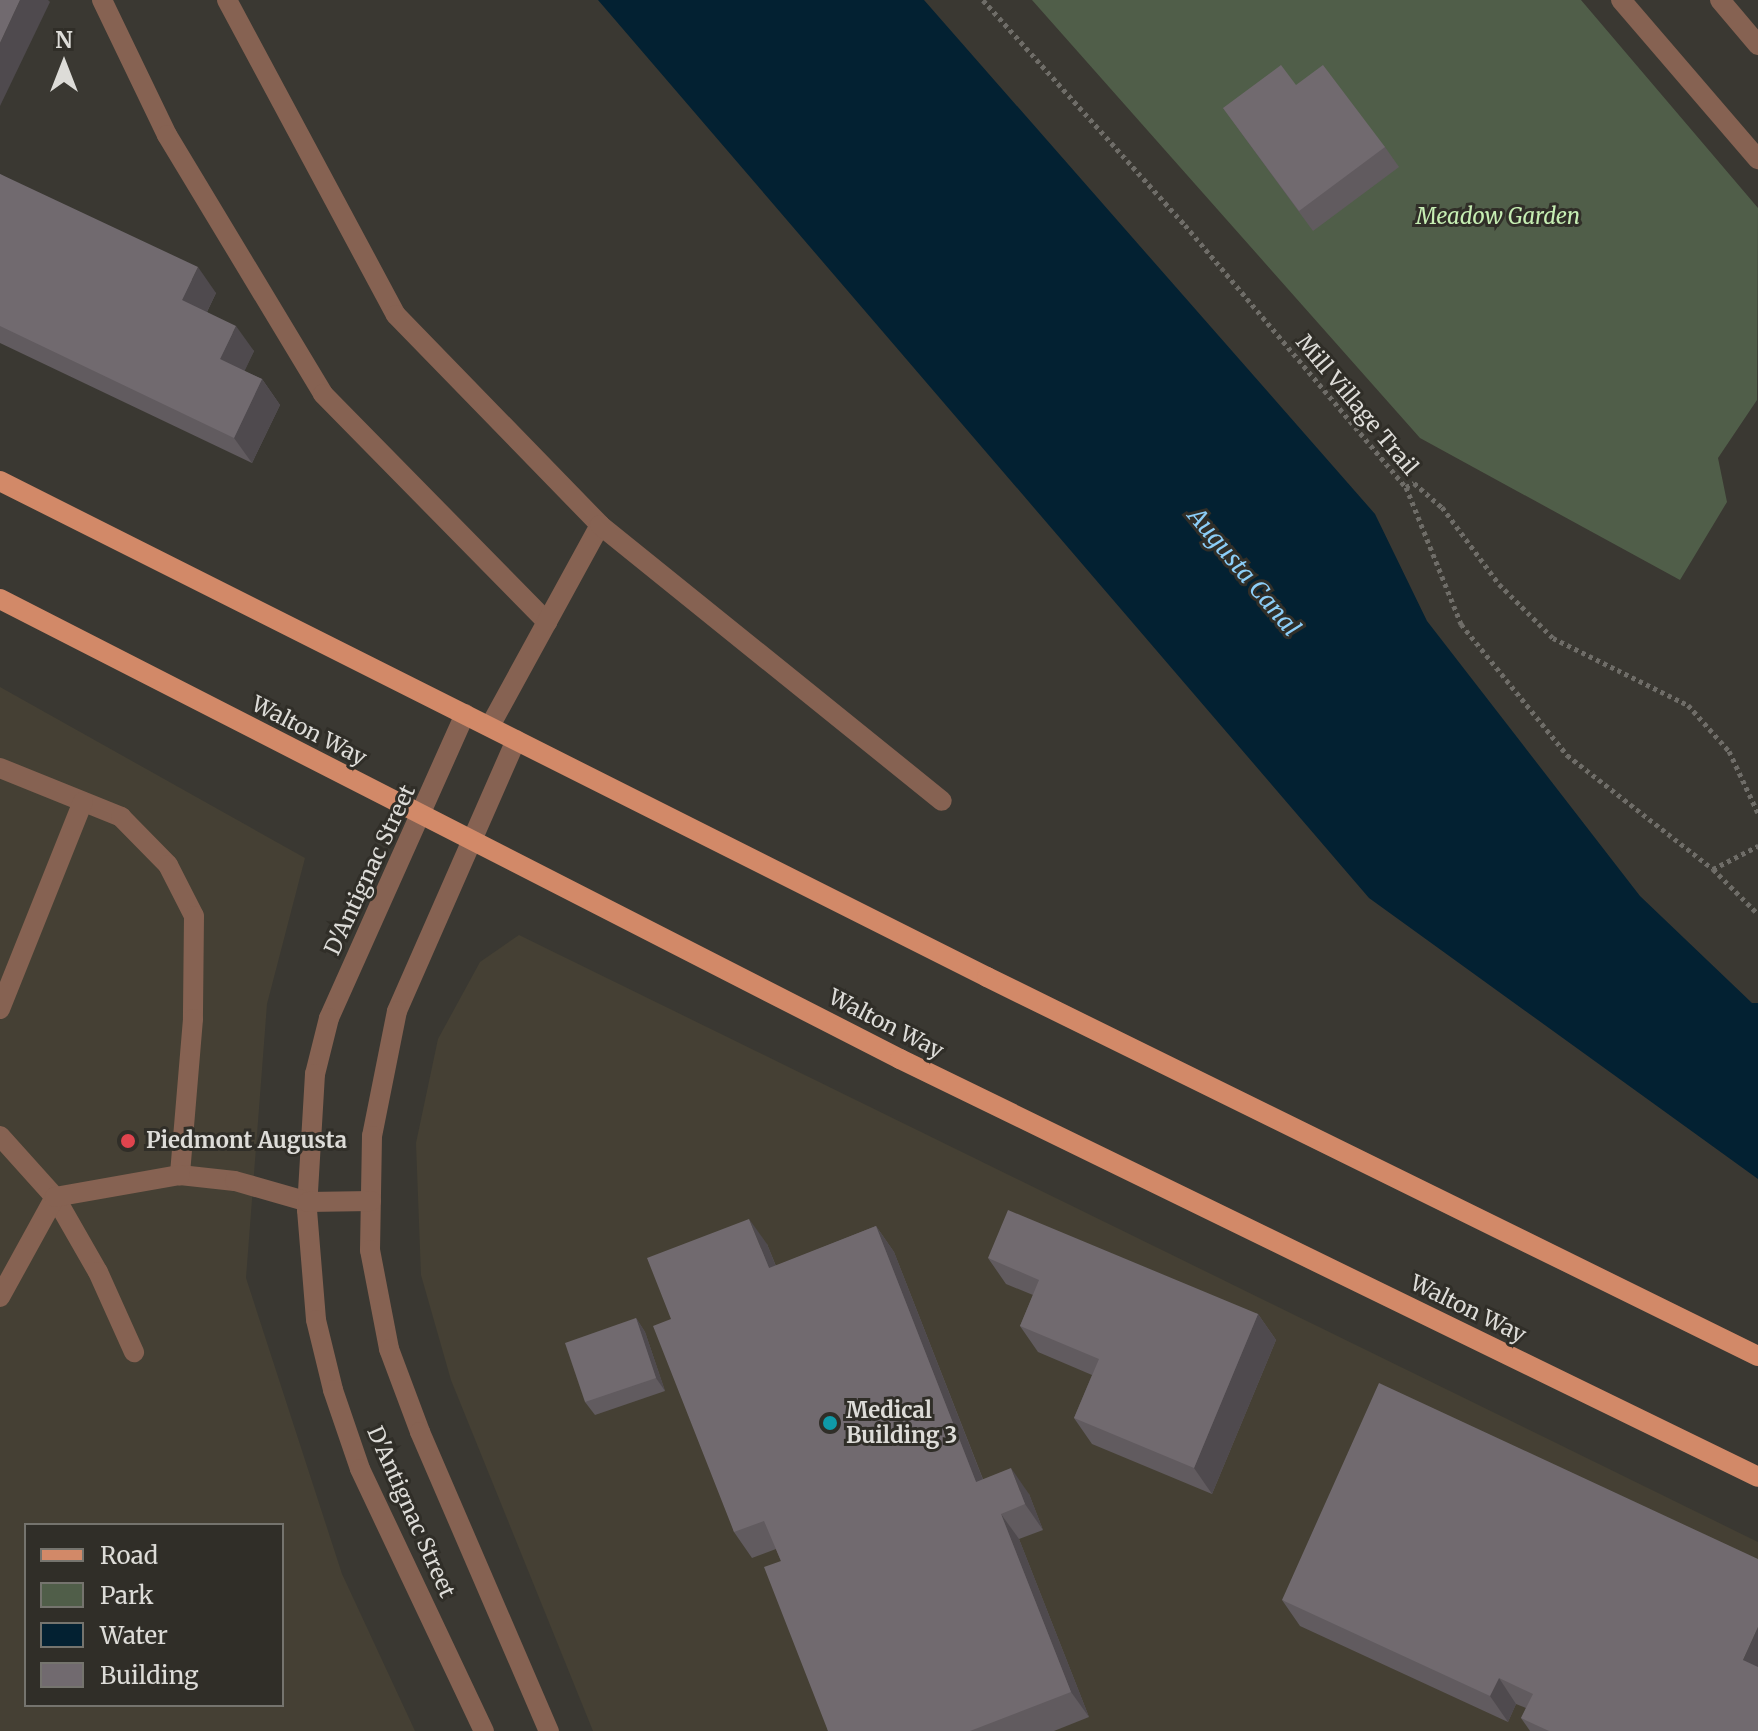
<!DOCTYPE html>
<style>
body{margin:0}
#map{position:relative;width:1758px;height:1731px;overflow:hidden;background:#3a3832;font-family:Merriweather,serif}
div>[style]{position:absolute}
.built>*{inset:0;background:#454034}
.green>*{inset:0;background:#505e49}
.water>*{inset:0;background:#032132}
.path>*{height:5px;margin-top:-2.5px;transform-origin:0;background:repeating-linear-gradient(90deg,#6f6d68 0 4px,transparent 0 8px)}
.minor>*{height:20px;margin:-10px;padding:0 10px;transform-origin:10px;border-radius:10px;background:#866252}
.major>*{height:20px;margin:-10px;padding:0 10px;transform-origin:10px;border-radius:10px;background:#d28968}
.wall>*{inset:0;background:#615b5f}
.shaded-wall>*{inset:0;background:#4f4a4e}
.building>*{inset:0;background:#716a6f}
.dots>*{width:22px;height:22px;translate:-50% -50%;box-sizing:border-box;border:4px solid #302e28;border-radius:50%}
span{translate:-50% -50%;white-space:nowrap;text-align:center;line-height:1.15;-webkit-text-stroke:6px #302e28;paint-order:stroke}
.park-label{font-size:22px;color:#c6eeb3;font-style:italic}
.street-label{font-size:22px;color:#dddcd8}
.poi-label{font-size:22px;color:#dddcd8;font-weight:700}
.left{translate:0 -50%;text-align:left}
.water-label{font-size:24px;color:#8ccef8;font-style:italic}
.legend{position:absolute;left:24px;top:1523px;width:260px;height:184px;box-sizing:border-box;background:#302e28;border:2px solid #75746e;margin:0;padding:10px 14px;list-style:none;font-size:24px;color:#dddcd8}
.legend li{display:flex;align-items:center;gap:16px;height:40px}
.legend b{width:40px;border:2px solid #75746e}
.north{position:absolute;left:24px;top:24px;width:80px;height:80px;-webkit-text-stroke:6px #302e28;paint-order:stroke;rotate:0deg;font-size:22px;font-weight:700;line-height:32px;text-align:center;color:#dddcd8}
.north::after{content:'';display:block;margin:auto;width:28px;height:36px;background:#dddcd8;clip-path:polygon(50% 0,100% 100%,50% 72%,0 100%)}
</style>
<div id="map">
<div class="built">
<i style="clip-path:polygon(evenodd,0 687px,305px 858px,267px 1004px,246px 1278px,342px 1574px,415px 1731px,0 1731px,0 687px,26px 1525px,282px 1525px,282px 1705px,26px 1705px,26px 1525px)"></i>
<i style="clip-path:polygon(519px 935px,1758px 1542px,1758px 1731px,593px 1731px,451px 1380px,421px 1275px,416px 1143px,438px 1039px,480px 962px)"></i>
</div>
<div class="green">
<i style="clip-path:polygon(1032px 0,1581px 0,1758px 208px,1757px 400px,1718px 458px,1727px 502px,1680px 580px,1420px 438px)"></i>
</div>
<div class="water">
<i style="clip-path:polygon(598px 0,924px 0,1375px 514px,1427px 621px,1640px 896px,1752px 1003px,1758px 1003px,1758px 1179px,1369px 898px)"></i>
</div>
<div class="path">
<i style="left:983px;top:0;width:302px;rotate:48.1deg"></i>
<i style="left:1185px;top:225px;width:343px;rotate:49.9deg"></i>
<i style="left:1406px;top:487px;width:148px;rotate:68.1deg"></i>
<i style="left:1461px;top:624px;width:169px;rotate:51deg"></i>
<i style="left:1567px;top:755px;width:185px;rotate:38deg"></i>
<i style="left:1713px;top:869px;width:51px;rotate:-27.1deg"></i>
<i style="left:1406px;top:487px;width:9px;rotate:-27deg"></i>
<i style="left:1414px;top:483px;width:37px;rotate:41deg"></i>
<i style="left:1442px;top:507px;width:96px;rotate:53.5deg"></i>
<i style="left:1499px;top:584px;width:76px;rotate:45deg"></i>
<i style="left:1553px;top:638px;width:151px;rotate:26.4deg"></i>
<i style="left:1688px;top:705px;width:62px;rotate:48.3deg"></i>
<i style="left:1729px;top:751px;width:68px;rotate:64.9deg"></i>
<i style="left:1713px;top:869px;width:64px;rotate:45deg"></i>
</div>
<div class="minor">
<i style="left:102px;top:0;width:150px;rotate:64.3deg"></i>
<i style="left:167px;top:135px;width:302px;rotate:58.9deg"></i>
<i style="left:323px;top:394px;width:320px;rotate:45.5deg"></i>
<i style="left:227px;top:0;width:357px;rotate:61.8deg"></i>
<i style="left:396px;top:315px;width:293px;rotate:45.8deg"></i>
<i style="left:1621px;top:0;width:210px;rotate:49.3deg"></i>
<i style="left:1720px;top:0;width:59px;rotate:49.8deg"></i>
<i style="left:465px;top:714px;width:333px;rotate:114.1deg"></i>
<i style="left:329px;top:1018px;width:58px;rotate:104deg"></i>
<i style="left:315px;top:1074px;width:136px;rotate:93.4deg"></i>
<i style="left:307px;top:1210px;width:110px;rotate:85.3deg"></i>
<i style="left:316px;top:1320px;width:72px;rotate:76.3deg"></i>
<i style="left:333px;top:1390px;width:83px;rotate:71.1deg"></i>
<i style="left:360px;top:1469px;width:290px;rotate:64.7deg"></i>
<i style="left:490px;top:726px;width:229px;rotate:-61.3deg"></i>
<i style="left:600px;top:525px;width:439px;rotate:38.9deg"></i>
<i style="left:516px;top:740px;width:296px;rotate:113.7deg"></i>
<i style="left:397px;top:1011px;width:127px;rotate:101.3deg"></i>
<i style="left:372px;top:1136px;width:114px;rotate:91deg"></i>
<i style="left:370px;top:1250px;width:101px;rotate:79.1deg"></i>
<i style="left:389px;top:1349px;width:89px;rotate:69.5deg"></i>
<i style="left:420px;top:1432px;width:326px;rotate:66.7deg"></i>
<i style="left:0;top:768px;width:131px;rotate:22deg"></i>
<i style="left:121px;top:817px;width:67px;rotate:45.6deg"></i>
<i style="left:168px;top:865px;width:57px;rotate:63deg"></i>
<i style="left:194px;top:916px;width:103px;rotate:90.6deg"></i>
<i style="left:193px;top:1019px;width:157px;rotate:94.8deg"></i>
<i style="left:180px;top:1175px;width:55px;rotate:6.2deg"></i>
<i style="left:235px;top:1181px;width:76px;rotate:16deg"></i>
<i style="left:308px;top:1202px;width:63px;rotate:-0.9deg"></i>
<i style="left:0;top:1009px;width:223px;rotate:-68.2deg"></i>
<i style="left:0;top:1136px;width:82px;rotate:48deg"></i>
<i style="left:55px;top:1197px;width:86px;rotate:60.2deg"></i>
<i style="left:98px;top:1272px;width:88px;rotate:65.8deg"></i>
<i style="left:0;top:1297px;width:114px;rotate:-61.2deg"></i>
<i style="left:55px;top:1197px;width:127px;rotate:-10deg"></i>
</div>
<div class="major">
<i style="left:0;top:481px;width:1105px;rotate:26.68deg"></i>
<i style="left:987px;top:977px;width:859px;rotate:26.18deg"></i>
<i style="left:0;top:599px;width:1011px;rotate:27.07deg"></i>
<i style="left:900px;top:1059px;width:954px;rotate:25.97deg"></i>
</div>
<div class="wall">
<i style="clip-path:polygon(1296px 85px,1385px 147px,1399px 167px,1313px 231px,1223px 108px)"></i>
<i style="clip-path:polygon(0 174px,216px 293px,207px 312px,254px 351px,244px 371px,262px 379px,280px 405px,252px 463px,0 343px)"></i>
<i style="clip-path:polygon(876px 1226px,894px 1252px,983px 1479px,1029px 1494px,1043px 1530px,1019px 1539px,1089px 1717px,1054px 1731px,828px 1731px,781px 1561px,776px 1549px,752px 1558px,734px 1532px,671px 1319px,767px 1244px,776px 1266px)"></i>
<i style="clip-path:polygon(988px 1258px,1258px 1314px,1276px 1340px,1212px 1494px,1092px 1444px,1074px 1418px,1092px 1375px,1038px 1352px,1020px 1326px,1033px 1295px,1006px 1284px)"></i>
<i style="clip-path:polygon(636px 1318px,645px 1332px,665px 1391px,595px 1415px,585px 1402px)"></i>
<i style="clip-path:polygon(1282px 1600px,1758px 1731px,1530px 1731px,1521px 1718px,1526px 1708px,1516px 1704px,1508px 1722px,1300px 1626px)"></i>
</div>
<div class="shaded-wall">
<i style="clip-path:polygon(20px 0,48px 0,50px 2px,0 106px,0 43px)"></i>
<i style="clip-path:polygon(198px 267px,216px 293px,200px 326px,182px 300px)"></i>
<i style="clip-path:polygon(236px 326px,254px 351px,238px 385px,220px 359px)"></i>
<i style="clip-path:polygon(262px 379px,280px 405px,252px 463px,234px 438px)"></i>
<i style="clip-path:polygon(749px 1219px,767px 1244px,787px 1294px,769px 1268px)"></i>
<i style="clip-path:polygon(876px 1226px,894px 1252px,994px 1508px,976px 1482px)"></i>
<i style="clip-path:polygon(1258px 1314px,1276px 1340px,1212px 1494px,1194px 1468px)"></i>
<i style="clip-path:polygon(636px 1318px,645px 1332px,665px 1391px,656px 1378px)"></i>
<i style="clip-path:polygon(1011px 1468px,1029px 1494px,1043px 1530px,1025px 1504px)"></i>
<i style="clip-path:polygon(1001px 1514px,1019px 1539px,1089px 1717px,1071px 1692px)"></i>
<i style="clip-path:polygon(1758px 1627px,1758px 1682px,1743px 1660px)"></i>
<i style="clip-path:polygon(1499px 1678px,1516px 1704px,1508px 1722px,1490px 1696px)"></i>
</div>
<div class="building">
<i style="clip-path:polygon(0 0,20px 0,0 43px)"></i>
<i style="clip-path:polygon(1281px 65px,1296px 85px,1323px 65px,1385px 147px,1299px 211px,1223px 108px)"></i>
<i style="clip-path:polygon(0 174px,198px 267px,182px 300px,236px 326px,220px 359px,262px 379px,234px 438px,0 326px)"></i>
<i style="clip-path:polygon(1008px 1210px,1258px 1314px,1194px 1468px,1074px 1418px,1099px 1359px,1020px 1326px,1039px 1280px,988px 1258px)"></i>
<i style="clip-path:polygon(749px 1219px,769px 1268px,876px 1226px,976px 1482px,1011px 1468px,1025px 1504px,1001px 1514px,1071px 1692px,970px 1731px,828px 1731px,764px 1567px,781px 1561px,764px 1521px,734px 1532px,653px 1326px,671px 1319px,647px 1258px)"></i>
<i style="clip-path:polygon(636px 1318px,656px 1378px,585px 1402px,565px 1343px)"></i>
<i style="clip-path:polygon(1379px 1383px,1758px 1559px,1758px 1627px,1743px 1660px,1758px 1667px,1758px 1731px,1549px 1731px,1521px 1718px,1533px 1694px,1499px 1678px,1490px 1696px,1282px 1600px)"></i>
</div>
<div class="dots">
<i style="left:128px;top:1141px;background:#e0444e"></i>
<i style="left:830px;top:1423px;background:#0f9aa8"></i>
</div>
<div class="park-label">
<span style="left:1498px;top:217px">Meadow Garden</span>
</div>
<div class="street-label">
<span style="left:1357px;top:405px;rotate:50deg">Mill Village Trail</span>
<span style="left:309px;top:731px;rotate:27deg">Walton Way</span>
<span style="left:370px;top:870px;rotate:-65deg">D'Antignac Street</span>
<span style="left:886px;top:1024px;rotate:27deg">Walton Way</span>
<span style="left:1468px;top:1309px;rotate:26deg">Walton Way</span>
<span style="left:411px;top:1512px;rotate:66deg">D'Antignac Street</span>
</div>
<div class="poi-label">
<span class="left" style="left:146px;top:1141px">Piedmont Augusta</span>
<span class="left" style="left:846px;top:1423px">Medical<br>Building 3</span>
</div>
<div class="water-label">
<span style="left:1244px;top:572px;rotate:50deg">Augusta Canal</span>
</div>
<ul class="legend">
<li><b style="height:10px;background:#d28968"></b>Road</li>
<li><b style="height:22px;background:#505e49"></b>Park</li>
<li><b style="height:22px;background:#032132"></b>Water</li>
<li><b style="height:22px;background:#716a6f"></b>Building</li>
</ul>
<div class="north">N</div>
</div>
